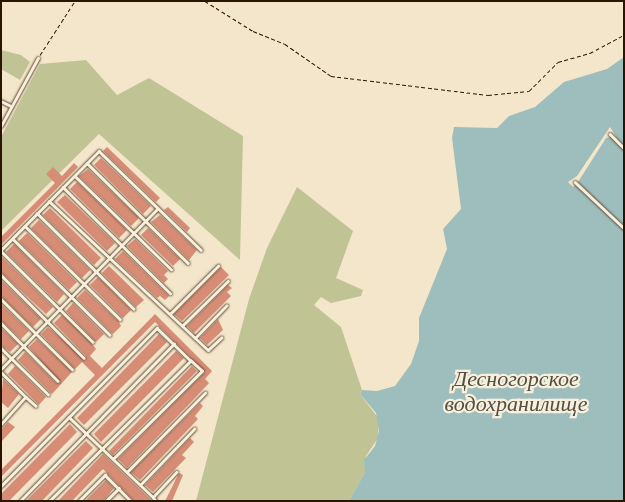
<!DOCTYPE html>
<meta charset="utf-8">
<style>
body{margin:0}
#map{position:relative;width:625px;height:502px;overflow:hidden;background:#f4e6ca;font-family:"IM FELL DW Pica",serif}
div>[style]{position:absolute}
.green>*{inset:0;background:#c0c494}
.water>*{inset:0;background:#9ebebd}
.pier>*{inset:0;background:#f4e6ca}
.building>*{inset:0;background:#d78c75}
.path>*{height:1px;margin-top:-0.5px;transform-origin:0;background:repeating-linear-gradient(90deg,#291500 0 4px,transparent 0 6.5px)}
.roads{filter:drop-shadow(0 0 1px #5c4932) drop-shadow(0 0 1px #5c4932)}
.service>*{height:2.5px;margin:-1.25px;padding:0 1.25px;transform-origin:1.25px;border-radius:1.25px;background:#f8efdd}
span{translate:-50% -50%;white-space:nowrap;text-align:center;line-height:1.15;-webkit-text-stroke:4.5px #f8efdd;paint-order:stroke}
.water-label{font-size:22px;color:#525042;font-style:italic}
.frame{position:absolute;inset:0;border:2px solid #291500;pointer-events:none}
</style>
<div id="map">
<div class="green">
<i style="clip-path:polygon(1px 50px,21px 55px,30px 62px,20px 80px,1px 69px)"></i>
<i style="clip-path:polygon(86px 60px,117px 95px,149px 78px,243px 136px,240px 260px,99px 134px,1px 231px,1px 137px,40px 64px)"></i>
<i style="clip-path:polygon(297px 187px,353px 231px,336px 278px,363px 290px,361px 296px,331px 303px,321px 297px,314px 305px,341px 327px,362px 390px,360px 394px,379px 419px,378px 438px,366px 456px,365px 472px,349px 501px,196px 501px,249px 299px,267px 248px)"></i>
</div>
<div class="water">
<i style="clip-path:polygon(624px 57px,624px 501px,349px 501px,365px 472px,364px 460px,375px 446px,379px 431px,376px 413px,360px 394px,362px 390px,377px 391px,395px 386px,411px 364px,419px 341px,419px 318px,447px 249px,443px 229px,461px 209px,452px 138px,454px 127px,497px 128px,509px 116px,535px 107px,564px 82px,607px 69px)"></i>
</div>
<div class="pier">
<i style="clip-path:polygon(610px 127px,624px 149px,611px 137px,606px 138px,578px 182px,624px 229px,575px 185px,573px 187px,568px 182px,577px 176px)"></i>
</div>
<div class="building">
<i style="clip-path:polygon(107px 147px,160px 198px,156px 202px,103px 151px)"></i>
<i style="clip-path:polygon(101px 158px,151px 206px,143px 214px,94px 165px)"></i>
<i style="clip-path:polygon(74px 163px,78px 167px,1px 245px,1px 237px,55px 183px,46px 174px,53px 167px,62px 176px)"></i>
<i style="clip-path:polygon(88px 169px,139px 218px,131px 226px,79px 176px)"></i>
<i style="clip-path:polygon(77px 182px,127px 230px,119px 238px,70px 189px)"></i>
<i style="clip-path:polygon(65px 195px,115px 243px,107px 251px,57px 202px)"></i>
<i style="clip-path:polygon(168px 207px,190px 228px,187px 232px,164px 210px)"></i>
<i style="clip-path:polygon(50px 208px,101px 258px,94px 265px,43px 215px)"></i>
<i style="clip-path:polygon(160px 215px,197px 250px,189px 260px,151px 222px)"></i>
<i style="clip-path:polygon(39px 220px,90px 270px,82px 278px,31px 228px)"></i>
<i style="clip-path:polygon(148px 228px,180px 259px,173px 266px,141px 235px)"></i>
<i style="clip-path:polygon(27px 233px,77px 282px,69px 290px,19px 241px)"></i>
<i style="clip-path:polygon(135px 239px,168px 271px,164px 275px,168px 279px,164px 283px,127px 246px)"></i>
<i style="clip-path:polygon(14px 244px,64px 294px,57px 302px,6px 252px)"></i>
<i style="clip-path:polygon(123px 251px,169px 296px,165px 300px,160px 296px,157px 298px,115px 259px)"></i>
<i style="clip-path:polygon(2px 257px,53px 307px,46px 314px,1px 272px)"></i>
<i style="clip-path:polygon(109px 266px,144px 300px,136px 307px,102px 273px)"></i>
<i style="clip-path:polygon(221px 267px,229px 275px,182px 321px,174px 314px)"></i>
<i style="clip-path:polygon(98px 277px,131px 310px,123px 318px,90px 285px)"></i>
<i style="clip-path:polygon(1px 280px,41px 319px,33px 327px,1px 296px)"></i>
<i style="clip-path:polygon(228px 285px,232px 288px,227px 292px,231px 296px,194px 333px,187px 326px)"></i>
<i style="clip-path:polygon(85px 290px,119px 322px,121px 326px,113px 334px,77px 298px)"></i>
<i style="clip-path:polygon(73px 303px,104px 334px,96px 342px,66px 311px)"></i>
<i style="clip-path:polygon(1px 304px,29px 331px,21px 339px,1px 320px)"></i>
<i style="clip-path:polygon(155px 314px,212px 371px,205px 379px,209px 383px,195px 398px,127px 468px,118px 459px,205px 372px,155px 322px,1px 477px,1px 470px,95px 375px,82px 362px,75px 369px,41px 334px,48px 327px,86px 361px,86px 356px,54px 323px,62px 315px,93px 345px,96px 349px,90px 356px,102px 368px)"></i>
<i style="clip-path:polygon(218px 319px,223px 330px,207px 345px,200px 338px)"></i>
<i style="clip-path:polygon(1px 328px,18px 344px,10px 352px,1px 345px)"></i>
<i style="clip-path:polygon(159px 334px,167px 342px,84px 425px,77px 418px)"></i>
<i style="clip-path:polygon(37px 339px,72px 372px,52px 394px,18px 360px,25px 352px,56px 383px,60px 383px,29px 347px)"></i>
<i style="clip-path:polygon(176px 351px,184px 358px,101px 442px,94px 434px)"></i>
<i style="clip-path:polygon(15px 366px,46px 397px,39px 405px,8px 374px)"></i>
<i style="clip-path:polygon(192px 366px,197px 371px,113px 455px,109px 451px)"></i>
<i style="clip-path:polygon(3px 379px,19px 394px,8px 408px,1px 402px)"></i>
<i style="clip-path:polygon(200px 403px,203px 406px,195px 416px,198px 419px,140px 480px,131px 472px)"></i>
<i style="clip-path:polygon(8px 422px,15px 427px,1px 442px,1px 430px)"></i>
<i style="clip-path:polygon(70px 424px,77px 432px,9px 501px,1px 501px,1px 494px)"></i>
<i style="clip-path:polygon(190px 438px,194px 442px,182px 455px,186px 458px,153px 492px,145px 485px)"></i>
<i style="clip-path:polygon(86px 441px,93px 448px,42px 501px,26px 501px)"></i>
<i style="clip-path:polygon(103px 454px,148px 497px,152px 501px,134px 501px,103px 469px,72px 501px,58px 501px)"></i>
<i style="clip-path:polygon(179px 473px,183px 475px,172px 501px,165px 501px)"></i>
<i style="clip-path:polygon(106px 480px,114px 488px,103px 501px,85px 501px)"></i>
</div>
<div class="path">
<i style="left:205px;top:1px;width:57px;rotate:32deg"></i>
<i style="left:253px;top:31px;width:35px;rotate:22deg"></i>
<i style="left:285px;top:44px;width:56px;rotate:34.8deg"></i>
<i style="left:331px;top:76px;width:158px;rotate:6.9deg"></i>
<i style="left:488px;top:95px;width:41px;rotate:-5.6deg"></i>
<i style="left:529px;top:91px;width:41px;rotate:-45deg"></i>
<i style="left:558px;top:62px;width:33px;rotate:-16deg"></i>
<i style="left:590px;top:53px;width:38px;rotate:-28deg"></i>
<i style="left:40px;top:55px;width:64px;rotate:-57.1deg"></i>
</div>
<div class="roads">
<div class="service">
<i style="left:1px;top:101px;width:11px;rotate:27deg"></i>
<i style="left:1px;top:126px;width:77px;rotate:-61.4deg"></i>
<i style="left:610px;top:134px;width:20px;rotate:45deg"></i>
<i style="left:87px;top:163px;width:142px;rotate:44.7deg"></i>
<i style="left:75px;top:176px;width:134px;rotate:44.1deg"></i>
<i style="left:575px;top:182px;width:67px;rotate:43.2deg"></i>
<i style="left:63px;top:187px;width:151px;rotate:44.7deg"></i>
<i style="left:49px;top:201px;width:218px;rotate:43.1deg"></i>
<i style="left:208px;top:350px;width:18px;rotate:-43deg"></i>
<i style="left:37px;top:213px;width:136px;rotate:44.7deg"></i>
<i style="left:25px;top:226px;width:133px;rotate:44.4deg"></i>
<i style="left:13px;top:239px;width:136px;rotate:44.7deg"></i>
<i style="left:1px;top:250px;width:139px;rotate:-45.3deg"></i>
<i style="left:99px;top:151px;width:142px;rotate:44.1deg"></i>
<i style="left:1px;top:251px;width:129px;rotate:44.7deg"></i>
<i style="left:1px;top:275px;width:117px;rotate:45deg"></i>
<i style="left:1px;top:299px;width:100px;rotate:44.6deg"></i>
<i style="left:170px;top:314px;width:68px;rotate:-45deg"></i>
<i style="left:1px;top:323px;width:81px;rotate:45.5deg"></i>
<i style="left:182px;top:326px;width:64px;rotate:-44.4deg"></i>
<i style="left:195px;top:338px;width:45px;rotate:-45.9deg"></i>
<i style="left:1px;top:348px;width:66px;rotate:44.4deg"></i>
<i style="left:1px;top:369px;width:223px;rotate:-45.7deg"></i>
<i style="left:1px;top:372px;width:35px;rotate:45deg"></i>
<i style="left:26px;top:397px;width:38px;rotate:132deg"></i>
<i style="left:26px;top:397px;width:13px;rotate:42deg"></i>
<i style="left:69px;top:417px;width:116px;rotate:43.6deg"></i>
<i style="left:153px;top:497px;width:34px;rotate:-47deg"></i>
<i style="left:113px;top:459px;width:125px;rotate:-44.7deg"></i>
<i style="left:202px;top:371px;width:15px;rotate:-138deg"></i>
<i style="left:127px;top:472px;width:111px;rotate:-45.4deg"></i>
<i style="left:140px;top:485px;width:78px;rotate:-46deg"></i>
<i style="left:1px;top:486px;width:222px;rotate:-45.4deg"></i>
<i style="left:157px;top:328px;width:47px;rotate:44.1deg"></i>
<i style="left:191px;top:361px;width:199px;rotate:135.2deg"></i>
<i style="left:153px;top:497px;width:5px;rotate:53deg"></i>
<i style="left:20px;top:501px;width:220px;rotate:-45.6deg"></i>
<i style="left:79px;top:501px;width:37px;rotate:-45deg"></i>
<i style="left:105px;top:475px;width:37px;rotate:45deg"></i>
<i style="left:106px;top:501px;width:18px;rotate:-45deg"></i>
</div>
</div>
<div class="water-label">
<span style="left:516px;top:392px">Десногорское<br>водохранилище</span>
</div>
<div class="frame"></div>
</div>
